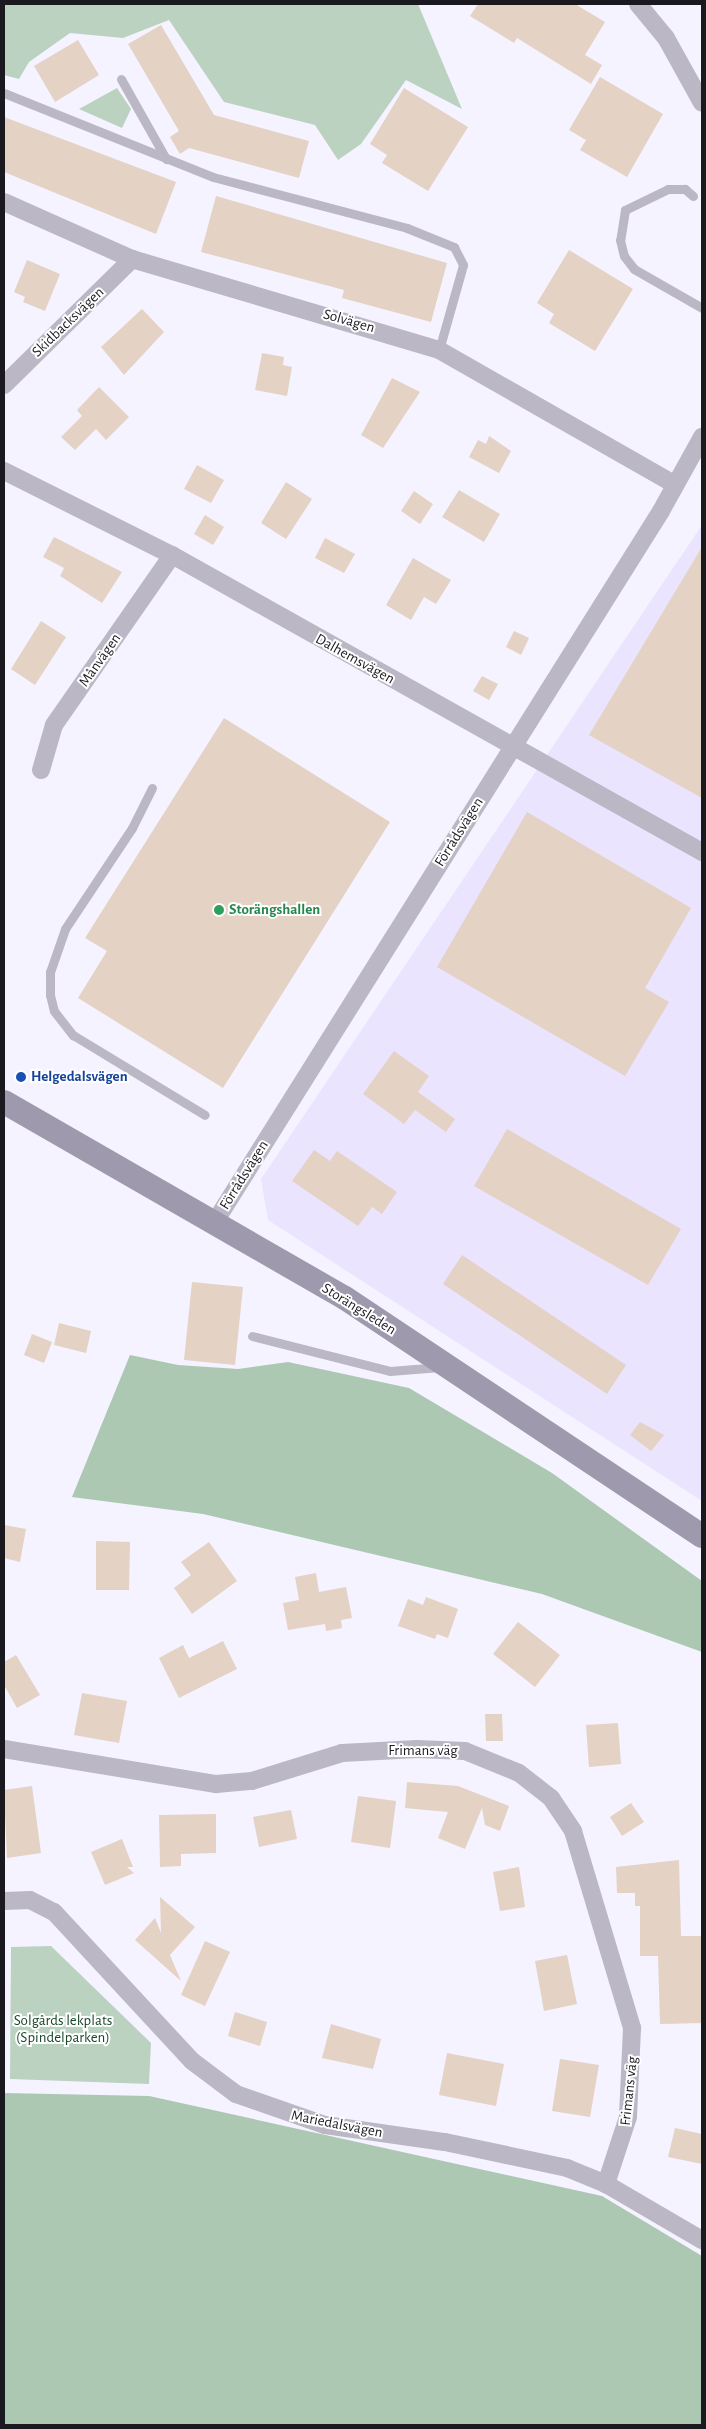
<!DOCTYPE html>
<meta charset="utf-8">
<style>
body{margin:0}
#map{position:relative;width:706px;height:2429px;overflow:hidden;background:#f5f3ff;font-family:"Alegreya Sans",sans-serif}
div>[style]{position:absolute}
.built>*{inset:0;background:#eae4ff}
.green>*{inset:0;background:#bbd2c0}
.forest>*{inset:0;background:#acc8b3}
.building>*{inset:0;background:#e4d2c5}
.service>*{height:9px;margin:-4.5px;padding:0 4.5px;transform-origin:4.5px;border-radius:4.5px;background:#bbb7c5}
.minor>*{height:18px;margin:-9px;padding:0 9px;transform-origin:9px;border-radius:9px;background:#bbb7c5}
.secondary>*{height:24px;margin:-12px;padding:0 12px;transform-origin:12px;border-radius:12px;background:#9f99ad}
.dots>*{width:14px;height:14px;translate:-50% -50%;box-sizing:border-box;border:2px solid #fff;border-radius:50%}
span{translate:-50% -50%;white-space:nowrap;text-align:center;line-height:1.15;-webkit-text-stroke:4px #fff;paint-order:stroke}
.street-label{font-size:15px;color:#1b1920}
.leisure-label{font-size:15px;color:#27864d;font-weight:700}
.left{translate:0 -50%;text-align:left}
.transit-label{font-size:15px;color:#164399;font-weight:700}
.park-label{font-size:15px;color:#184729}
.frame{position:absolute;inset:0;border:5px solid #1b1920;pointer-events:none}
</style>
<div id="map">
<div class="built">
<i style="clip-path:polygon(702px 525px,702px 1501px,268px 1220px,261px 1179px)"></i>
</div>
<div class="green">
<i style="clip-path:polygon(4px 4px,418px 4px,462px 109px,406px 80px,361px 144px,338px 160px,315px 125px,224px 102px,169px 20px,123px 38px,70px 33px,29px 62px,19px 79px,4px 75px)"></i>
<i style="clip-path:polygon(117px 88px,131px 109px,122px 128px,79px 109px)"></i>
<i style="clip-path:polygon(51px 1946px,151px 2043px,149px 2084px,10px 2079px,11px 1947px)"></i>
</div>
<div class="forest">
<i style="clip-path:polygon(130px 1355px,178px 1365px,238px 1369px,288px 1362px,409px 1388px,552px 1473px,702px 1581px,702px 1652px,542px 1594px,203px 1514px,72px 1497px)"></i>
<i style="clip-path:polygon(4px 2093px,149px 2096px,602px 2196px,702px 2256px,702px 2425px,4px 2425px)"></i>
</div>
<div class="building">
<i style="clip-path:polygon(478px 4px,575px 4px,605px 22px,585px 55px,602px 65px,591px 84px,517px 38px,514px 43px,470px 16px)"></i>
<i style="clip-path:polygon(161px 25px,214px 115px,309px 141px,299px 178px,189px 148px,180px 154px,170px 137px,179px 131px,128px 44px)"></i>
<i style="clip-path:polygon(78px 40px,99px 75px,55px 102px,34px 66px)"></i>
<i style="clip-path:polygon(600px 77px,663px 114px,627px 177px,580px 150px,586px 140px,569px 130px)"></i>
<i style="clip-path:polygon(404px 88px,468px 127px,428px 191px,382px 163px,387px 155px,370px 144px)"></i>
<i style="clip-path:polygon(4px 117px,176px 182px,156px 234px,4px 172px)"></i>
<i style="clip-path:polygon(216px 196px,447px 263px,431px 322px,342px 298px,344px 290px,201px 252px)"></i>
<i style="clip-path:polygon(569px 250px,633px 289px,595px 351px,549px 323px,554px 314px,537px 303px)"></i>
<i style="clip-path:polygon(27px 260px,60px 274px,45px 311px,23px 302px,25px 297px,14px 292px)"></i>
<i style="clip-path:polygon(142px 309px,164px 332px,124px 375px,101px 347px)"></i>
<i style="clip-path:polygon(262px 353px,284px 357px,283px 365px,292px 367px,287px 396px,255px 390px)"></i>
<i style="clip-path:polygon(392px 378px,420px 392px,383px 448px,361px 435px)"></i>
<i style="clip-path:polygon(99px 387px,129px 417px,106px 440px,96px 429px,75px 450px,61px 437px,82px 416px,77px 410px)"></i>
<i style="clip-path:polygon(489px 436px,511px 451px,499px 473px,469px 457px,478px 440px,486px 444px)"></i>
<i style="clip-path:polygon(197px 465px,224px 480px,211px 503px,184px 489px)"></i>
<i style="clip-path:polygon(286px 482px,312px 499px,286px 539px,261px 523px)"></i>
<i style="clip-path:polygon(459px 490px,500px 514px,484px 542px,442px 517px)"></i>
<i style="clip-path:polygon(414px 491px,433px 504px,420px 524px,401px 511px)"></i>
<i style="clip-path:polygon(205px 515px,224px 527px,213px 545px,194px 534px)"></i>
<i style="clip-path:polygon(54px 537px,122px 572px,102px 603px,60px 576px,64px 568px,43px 557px)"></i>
<i style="clip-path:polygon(325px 538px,355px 554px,344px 573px,315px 558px)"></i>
<i style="clip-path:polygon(702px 547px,702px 798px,589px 735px)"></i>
<i style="clip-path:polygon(413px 558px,451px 580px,436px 604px,424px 597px,411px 620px,386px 605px)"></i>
<i style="clip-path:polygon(41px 621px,66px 637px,35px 685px,11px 669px)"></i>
<i style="clip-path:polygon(514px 631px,529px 638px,521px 655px,506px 647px)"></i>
<i style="clip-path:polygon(482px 676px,498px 684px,489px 700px,473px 691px)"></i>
<i style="clip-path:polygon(224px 718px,390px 822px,223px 1088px,78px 998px,107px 951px,85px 938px)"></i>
<i style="clip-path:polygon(527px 812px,691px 908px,645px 988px,669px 1002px,625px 1076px,437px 967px)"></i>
<i style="clip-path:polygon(394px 1051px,429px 1076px,418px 1092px,455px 1119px,446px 1132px,415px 1110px,404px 1124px,363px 1094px)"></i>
<i style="clip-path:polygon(507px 1129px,681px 1229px,648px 1285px,474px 1186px)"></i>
<i style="clip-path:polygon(314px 1150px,330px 1161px,337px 1151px,397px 1192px,382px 1214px,372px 1207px,358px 1226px,292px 1181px)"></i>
<i style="clip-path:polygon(462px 1255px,626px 1365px,607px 1394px,443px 1284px)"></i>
<i style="clip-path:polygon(192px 1282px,243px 1287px,235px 1365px,184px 1360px)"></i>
<i style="clip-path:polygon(59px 1323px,91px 1331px,86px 1353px,54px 1345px)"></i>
<i style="clip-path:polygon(32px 1334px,52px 1342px,44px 1363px,24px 1355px)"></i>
<i style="clip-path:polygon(640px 1422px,664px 1435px,651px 1451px,630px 1435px)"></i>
<i style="clip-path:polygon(4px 1525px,26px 1529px,20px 1562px,4px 1558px)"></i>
<i style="clip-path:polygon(96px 1541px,130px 1542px,129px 1590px,96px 1590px)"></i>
<i style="clip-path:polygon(209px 1542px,237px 1581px,192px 1614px,174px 1588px,191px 1575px,181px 1562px)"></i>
<i style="clip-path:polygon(316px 1573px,319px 1592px,346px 1587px,352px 1618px,341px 1620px,342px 1628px,326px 1631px,325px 1624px,288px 1630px,283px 1603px,299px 1600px,295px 1577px)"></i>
<i style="clip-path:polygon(426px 1597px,458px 1609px,448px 1638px,437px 1634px,435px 1639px,398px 1626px,408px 1599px,423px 1605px)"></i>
<i style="clip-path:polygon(518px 1622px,560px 1655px,535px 1687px,493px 1654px)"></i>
<i style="clip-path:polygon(223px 1641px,237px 1669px,179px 1698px,159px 1658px,183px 1645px,189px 1658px)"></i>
<i style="clip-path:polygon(16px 1655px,40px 1695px,17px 1708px,4px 1685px,4px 1662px)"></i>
<i style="clip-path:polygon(82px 1693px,127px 1701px,119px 1743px,74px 1735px)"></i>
<i style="clip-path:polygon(485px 1714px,502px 1714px,503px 1741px,486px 1741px)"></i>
<i style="clip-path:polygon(618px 1723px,621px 1764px,589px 1767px,586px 1725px)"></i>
<i style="clip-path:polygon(407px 1782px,458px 1786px,509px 1806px,500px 1831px,485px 1825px,482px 1808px,465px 1849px,438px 1838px,448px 1812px,405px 1808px)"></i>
<i style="clip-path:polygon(32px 1786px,41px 1853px,7px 1858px,4px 1790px)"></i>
<i style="clip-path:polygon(358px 1796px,396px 1801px,390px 1848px,351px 1842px)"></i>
<i style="clip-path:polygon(631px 1803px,644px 1822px,622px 1836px,610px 1817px)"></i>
<i style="clip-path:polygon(291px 1810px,297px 1839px,259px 1847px,253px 1817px)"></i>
<i style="clip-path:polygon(216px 1814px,216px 1853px,181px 1854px,181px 1866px,160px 1867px,159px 1815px)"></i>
<i style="clip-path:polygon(122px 1839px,133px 1867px,127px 1867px,134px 1873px,105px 1885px,91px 1852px)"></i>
<i style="clip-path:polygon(679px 1860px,681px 1936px,702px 1936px,702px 2023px,660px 2024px,658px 1956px,640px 1956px,640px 1906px,635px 1906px,635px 1893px,617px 1893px,616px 1867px)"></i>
<i style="clip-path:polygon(519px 1867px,525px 1907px,500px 1911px,493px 1872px)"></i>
<i style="clip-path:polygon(160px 1897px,195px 1927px,170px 1955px,181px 1981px,135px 1940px,155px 1918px,161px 1933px)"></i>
<i style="clip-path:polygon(205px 1941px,230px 1952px,205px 2006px,181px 1995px)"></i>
<i style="clip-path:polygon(567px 1955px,577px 2004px,544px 2011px,535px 1961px)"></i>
<i style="clip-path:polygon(235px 2012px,267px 2022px,260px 2046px,228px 2036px)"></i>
<i style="clip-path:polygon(331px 2024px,381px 2039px,373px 2069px,322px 2058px)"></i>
<i style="clip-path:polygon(447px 2053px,504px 2064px,496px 2106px,439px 2095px)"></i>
<i style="clip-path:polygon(560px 2059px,599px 2065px,590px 2117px,552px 2111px)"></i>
<i style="clip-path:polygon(675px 2128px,702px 2134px,702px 2164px,668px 2157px)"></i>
</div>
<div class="service">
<i style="left:121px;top:79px;width:92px;rotate:60.6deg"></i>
<i style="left:4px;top:93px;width:225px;rotate:21.9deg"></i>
<i style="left:213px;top:177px;width:201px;rotate:14.7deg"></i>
<i style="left:407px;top:228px;width:51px;rotate:22deg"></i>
<i style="left:454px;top:247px;width:20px;rotate:63deg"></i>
<i style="left:463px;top:265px;width:88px;rotate:105.8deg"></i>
<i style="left:693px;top:196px;width:11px;rotate:-139deg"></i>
<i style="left:685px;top:189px;width:17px;rotate:180deg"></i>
<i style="left:668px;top:189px;width:48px;rotate:154deg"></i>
<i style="left:625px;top:210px;width:30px;rotate:99deg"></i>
<i style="left:620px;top:240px;width:16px;rotate:76deg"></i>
<i style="left:624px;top:256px;width:16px;rotate:52deg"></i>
<i style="left:634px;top:269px;width:78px;rotate:29.8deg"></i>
<i style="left:152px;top:788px;width:45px;rotate:116.6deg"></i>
<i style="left:132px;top:828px;width:121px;rotate:123.6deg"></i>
<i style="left:65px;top:929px;width:46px;rotate:109.2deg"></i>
<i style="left:50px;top:972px;width:23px;rotate:90deg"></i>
<i style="left:50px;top:995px;width:16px;rotate:76deg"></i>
<i style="left:54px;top:1011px;width:31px;rotate:52deg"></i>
<i style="left:73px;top:1035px;width:154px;rotate:31.2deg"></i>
<i style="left:252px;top:1336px;width:142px;rotate:14.2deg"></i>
<i style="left:390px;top:1371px;width:50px;rotate:-4.6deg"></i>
</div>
<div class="minor">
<i style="left:638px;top:4px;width:44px;rotate:50.5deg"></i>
<i style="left:666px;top:38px;width:74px;rotate:61deg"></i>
<i style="left:4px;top:202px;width:140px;rotate:24deg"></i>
<i style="left:132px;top:259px;width:320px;rotate:16.5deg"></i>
<i style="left:439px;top:350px;width:271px;rotate:29.7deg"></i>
<i style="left:4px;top:385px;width:180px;rotate:-44.5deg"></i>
<i style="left:4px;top:471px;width:188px;rotate:26.6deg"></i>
<i style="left:172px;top:555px;width:608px;rotate:29.27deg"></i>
<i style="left:41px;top:770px;width:47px;rotate:-73.9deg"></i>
<i style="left:54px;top:725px;width:207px;rotate:-55.2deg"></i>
<i style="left:213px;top:1225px;width:843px;rotate:-57.89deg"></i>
<i style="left:661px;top:511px;width:85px;rotate:-61deg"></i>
<i style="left:4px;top:1749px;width:215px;rotate:9.4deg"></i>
<i style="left:216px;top:1784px;width:36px;rotate:-5deg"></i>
<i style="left:252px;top:1781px;width:94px;rotate:-17.3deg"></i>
<i style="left:342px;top:1753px;width:75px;rotate:-3.1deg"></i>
<i style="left:417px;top:1749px;width:48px;rotate:2.4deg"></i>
<i style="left:465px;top:1751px;width:58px;rotate:22.2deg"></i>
<i style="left:519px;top:1773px;width:41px;rotate:38deg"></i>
<i style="left:551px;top:1798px;width:40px;rotate:56deg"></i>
<i style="left:573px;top:1831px;width:206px;rotate:73.3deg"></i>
<i style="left:632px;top:2028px;width:89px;rotate:92.6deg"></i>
<i style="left:628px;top:2117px;width:71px;rotate:108.2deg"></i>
<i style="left:4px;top:1901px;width:26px;rotate:-2deg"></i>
<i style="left:30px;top:1900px;width:27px;rotate:27deg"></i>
<i style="left:54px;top:1912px;width:203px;rotate:47.2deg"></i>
<i style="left:192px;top:2061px;width:55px;rotate:36.9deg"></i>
<i style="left:236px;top:2094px;width:94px;rotate:19.2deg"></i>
<i style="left:325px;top:2125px;width:121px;rotate:8.1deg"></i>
<i style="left:445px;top:2142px;width:125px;rotate:12deg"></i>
<i style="left:567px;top:2168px;width:42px;rotate:22.3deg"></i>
<i style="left:606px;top:2184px;width:111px;rotate:30.3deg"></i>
</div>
<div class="secondary">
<i style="left:4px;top:1102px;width:393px;rotate:29.9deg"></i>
<i style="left:345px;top:1298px;width:429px;rotate:33.7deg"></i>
</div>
<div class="dots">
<i style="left:219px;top:910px;background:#2e9e5b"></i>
<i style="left:21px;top:1077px;background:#1a4fb4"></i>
</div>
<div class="street-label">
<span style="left:349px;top:321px;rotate:16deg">Solvägen</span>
<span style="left:68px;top:322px;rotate:-44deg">Skidbacksvägen</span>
<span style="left:355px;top:659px;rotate:29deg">Dalhemsvägen</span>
<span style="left:100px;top:660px;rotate:-55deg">Månvägen</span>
<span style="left:459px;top:832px;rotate:-58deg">Förrådsvägen</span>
<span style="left:244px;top:1175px;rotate:-58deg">Förrådsvägen</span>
<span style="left:359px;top:1309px;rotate:32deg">Storängsleden</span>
<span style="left:423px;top:1751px">Frimans väg</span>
<span style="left:629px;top:2091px;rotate:-84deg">Frimans väg</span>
<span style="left:337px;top:2124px;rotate:11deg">Mariedalsvägen</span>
</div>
<div class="leisure-label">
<span class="left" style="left:229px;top:910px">Storängshallen</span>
</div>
<div class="transit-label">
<span class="left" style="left:31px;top:1077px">Helgedalsvägen</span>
</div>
<div class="park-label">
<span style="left:63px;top:2029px">Solgårds lekplats<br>(Spindelparken)</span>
</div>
<div class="frame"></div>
</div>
